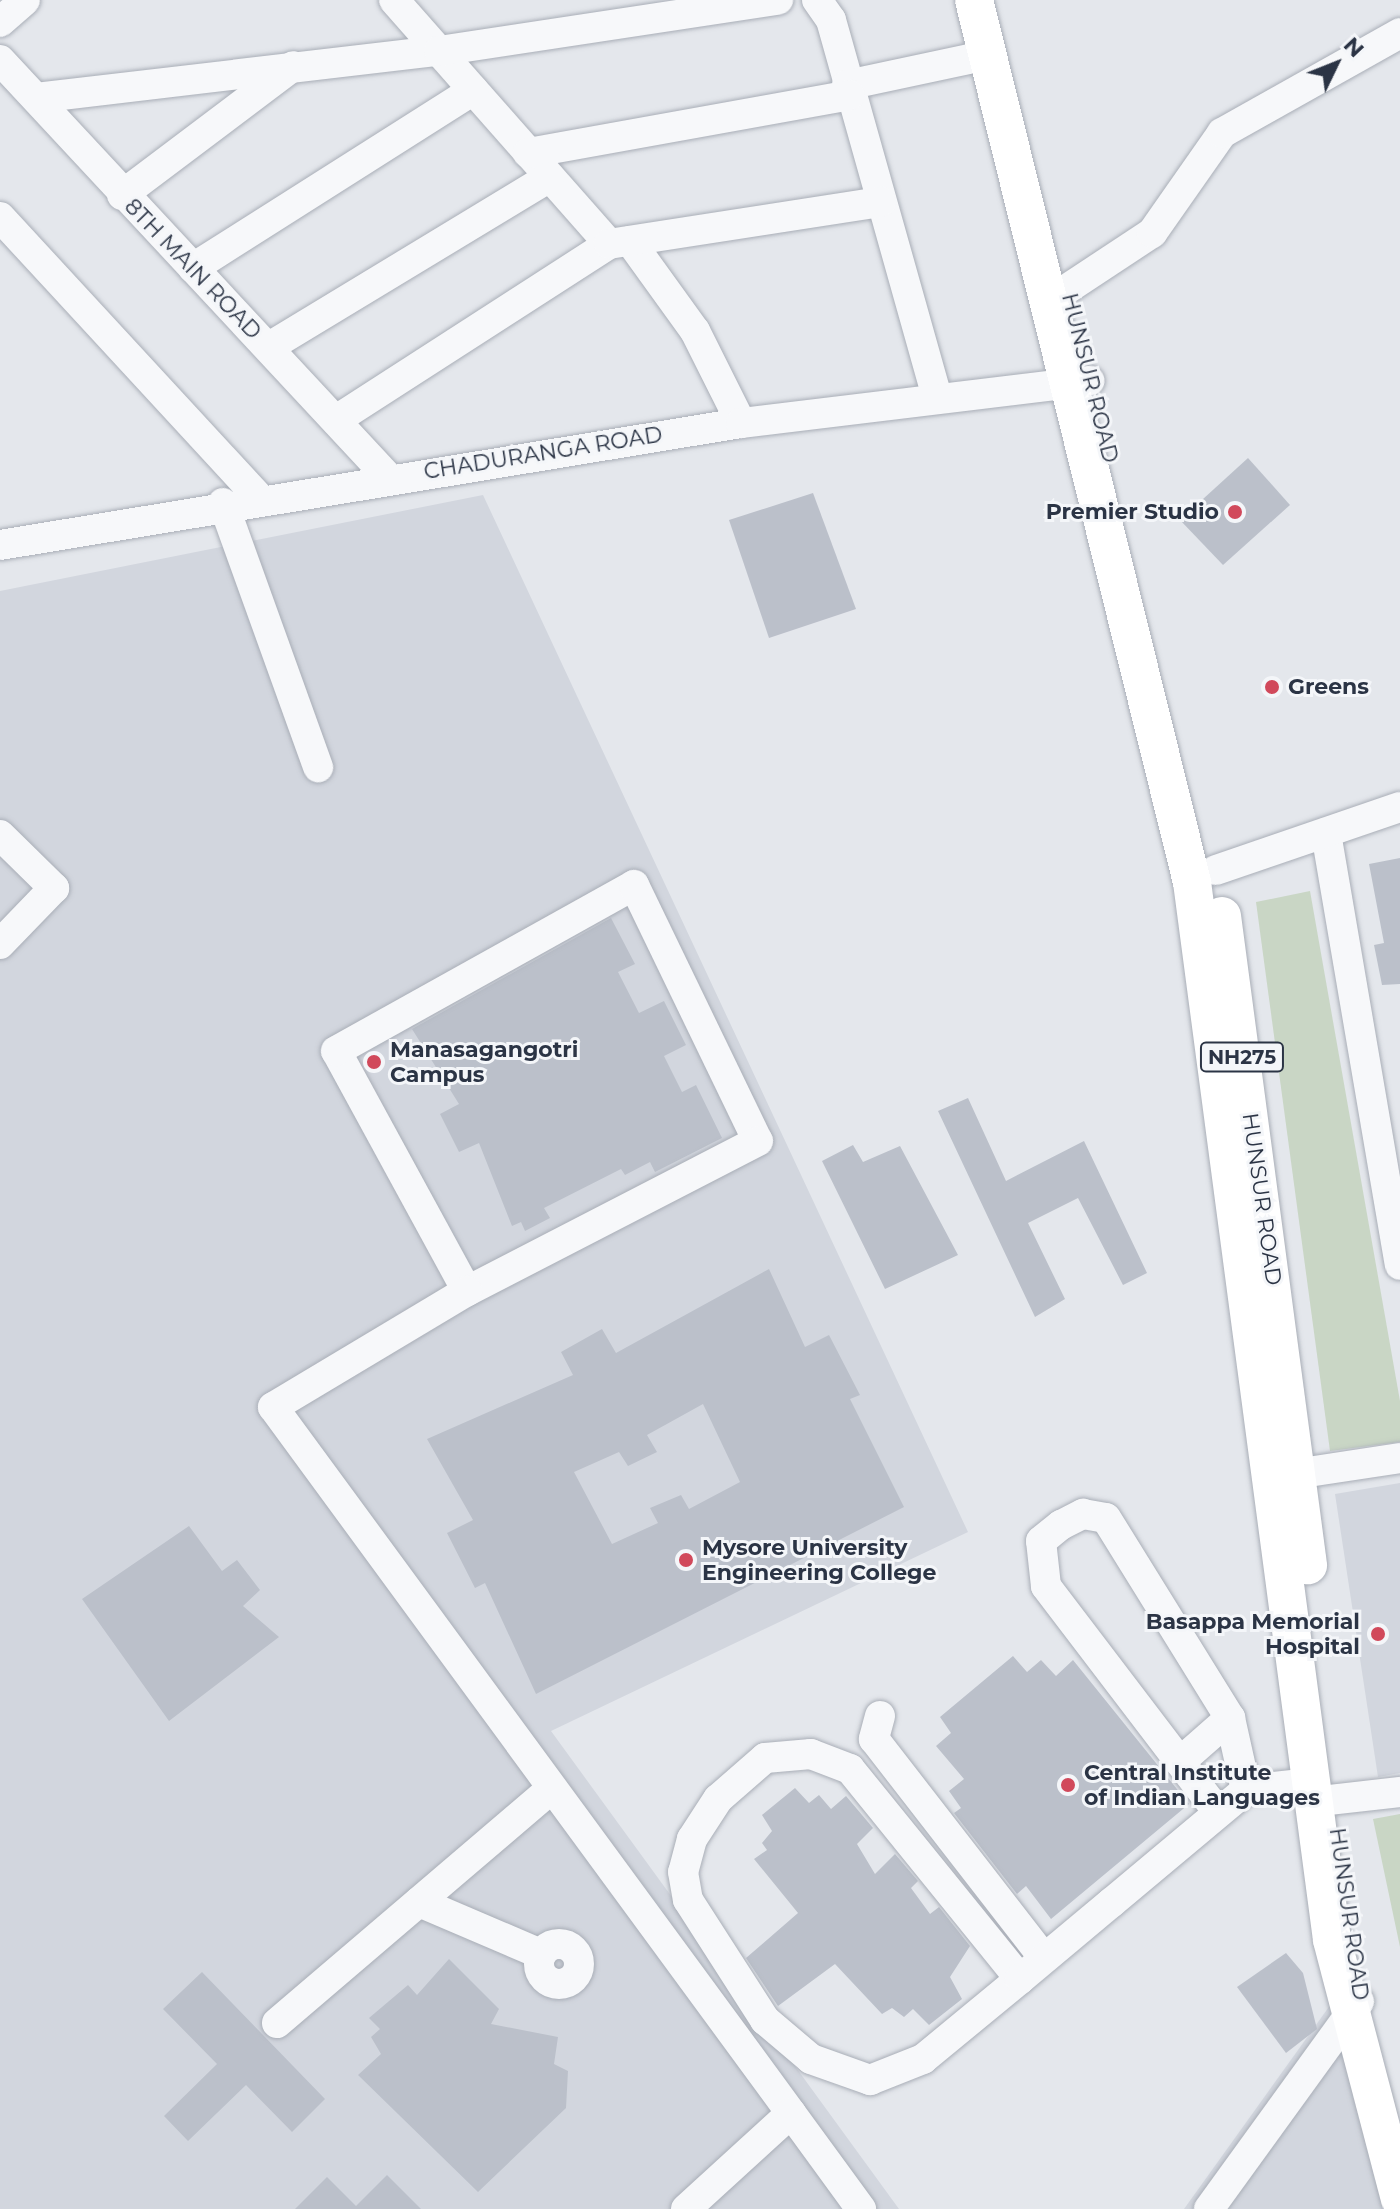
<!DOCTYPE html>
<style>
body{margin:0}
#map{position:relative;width:1400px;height:2209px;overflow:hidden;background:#e4e7ec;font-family:Montserrat,sans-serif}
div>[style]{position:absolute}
.built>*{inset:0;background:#d2d6de}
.green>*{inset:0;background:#c9d6c5}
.building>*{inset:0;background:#bbc0ca}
.roads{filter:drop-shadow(0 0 2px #a9aeb7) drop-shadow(0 0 2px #a9aeb7)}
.minor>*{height:30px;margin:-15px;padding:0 15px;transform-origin:15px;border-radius:15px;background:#f7f8fa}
.minor>.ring{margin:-15px;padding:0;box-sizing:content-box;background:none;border:30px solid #f7f8fa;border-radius:50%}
.major>*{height:38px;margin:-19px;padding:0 19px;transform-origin:19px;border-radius:19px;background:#fff}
.dots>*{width:22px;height:22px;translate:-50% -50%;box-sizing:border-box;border:4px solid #f4f6f9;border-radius:50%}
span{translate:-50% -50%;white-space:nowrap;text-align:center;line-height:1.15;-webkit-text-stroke:6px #f4f6f9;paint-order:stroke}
.shield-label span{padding:2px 6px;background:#f4f6f9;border:2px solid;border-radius:6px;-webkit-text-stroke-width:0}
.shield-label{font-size:20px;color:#2b3445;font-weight:700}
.street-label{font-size:22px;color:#2b3445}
.poi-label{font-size:22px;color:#2b3445;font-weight:700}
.right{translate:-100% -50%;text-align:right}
.left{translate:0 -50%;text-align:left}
.north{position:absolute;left:1296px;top:24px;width:80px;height:80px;-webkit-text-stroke:6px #f4f6f9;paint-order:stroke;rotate:47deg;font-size:22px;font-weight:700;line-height:32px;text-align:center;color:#2b3445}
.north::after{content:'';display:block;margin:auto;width:28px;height:36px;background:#2b3445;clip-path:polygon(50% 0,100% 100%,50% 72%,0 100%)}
</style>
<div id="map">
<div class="built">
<i style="clip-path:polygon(483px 495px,968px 1532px,551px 1731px,899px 2209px,0 2209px,0 591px)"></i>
<i style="clip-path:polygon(1400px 1483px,1400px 1773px,1378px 1777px,1335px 1494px)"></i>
<i style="clip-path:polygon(1331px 2004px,1388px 2209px,1184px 2209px)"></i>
</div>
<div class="green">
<i style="clip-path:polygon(1310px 891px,1400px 1401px,1400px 1442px,1330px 1451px,1256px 902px)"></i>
<i style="clip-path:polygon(1400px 1814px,1400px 1947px,1373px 1819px)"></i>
</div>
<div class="building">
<i style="clip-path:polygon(1248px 458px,1290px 505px,1223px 565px,1180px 520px)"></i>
<i style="clip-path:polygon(813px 493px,856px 609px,769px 638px,729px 520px)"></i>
<i style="clip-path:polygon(1400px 858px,1400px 984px,1382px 985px,1374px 945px,1384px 943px,1369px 864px)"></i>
<i style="clip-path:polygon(611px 918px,635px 964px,618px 972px,639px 1013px,664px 1001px,686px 1045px,664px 1056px,682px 1092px,696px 1085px,722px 1138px,655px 1172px,650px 1162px,625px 1175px,621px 1169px,544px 1208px,550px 1218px,525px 1231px,521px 1222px,512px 1226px,479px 1143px,459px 1152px,440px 1114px,459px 1104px,412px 1029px)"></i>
<i style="clip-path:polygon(968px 1098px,1006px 1181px,1084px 1141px,1147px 1273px,1123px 1285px,1078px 1198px,1028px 1223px,1065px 1299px,1035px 1317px,938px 1111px)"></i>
<i style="clip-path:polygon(853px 1145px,863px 1162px,900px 1146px,958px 1255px,885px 1289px,822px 1161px)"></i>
<i style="clip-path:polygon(evenodd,769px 1269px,805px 1347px,829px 1335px,860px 1395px,850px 1399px,904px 1507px,536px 1694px,485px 1583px,475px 1588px,447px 1533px,473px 1520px,427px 1439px,573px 1375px,561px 1352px,602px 1329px,616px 1353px,769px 1269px,703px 1404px,740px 1482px,689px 1509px,681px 1495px,650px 1508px,658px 1523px,612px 1544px,574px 1472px,619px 1452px,628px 1466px,657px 1452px,647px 1435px,703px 1404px)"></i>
<i style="clip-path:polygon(189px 1526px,222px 1571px,237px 1560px,260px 1590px,243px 1606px,279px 1637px,169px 1721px,82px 1599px)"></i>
<i style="clip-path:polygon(1013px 1656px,1027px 1672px,1041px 1660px,1056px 1676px,1073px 1660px,1189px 1804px,1051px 1919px,1026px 1886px,1017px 1894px,954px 1813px,961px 1808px,949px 1791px,964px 1779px,936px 1746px,951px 1733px,940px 1717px)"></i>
<i style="clip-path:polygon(795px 1788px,809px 1803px,819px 1795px,831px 1809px,846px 1796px,873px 1828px,857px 1844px,875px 1874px,895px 1854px,918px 1881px,911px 1888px,930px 1914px,939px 1907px,970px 1946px,950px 1977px,962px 1999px,929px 2025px,913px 2009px,904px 2017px,892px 2008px,882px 2014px,835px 1964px,778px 2006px,746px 1958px,798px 1913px,754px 1859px,767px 1850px,762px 1843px,772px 1831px,762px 1815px)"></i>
<i style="clip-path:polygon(1286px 1953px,1303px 1973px,1317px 2029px,1286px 2053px,1237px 1987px)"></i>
<i style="clip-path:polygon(449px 1959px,499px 2009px,491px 2024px,558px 2037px,554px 2064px,568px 2071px,566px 2108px,478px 2192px,358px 2075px,381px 2054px,371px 2037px,380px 2029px,369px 2018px,408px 1985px,417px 1995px)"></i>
<i style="clip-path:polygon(202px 1972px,325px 2099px,292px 2132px,246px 2085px,188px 2141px,164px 2116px,217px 2064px,163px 2009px)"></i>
<i style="clip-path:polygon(387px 2175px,421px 2209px,295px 2209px,327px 2177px,356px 2206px)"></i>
</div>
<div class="roads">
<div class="minor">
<i style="left:394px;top:0;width:325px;rotate:48.6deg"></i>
<i style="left:817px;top:0;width:24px;rotate:55deg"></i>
<i style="left:831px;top:20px;width:393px;rotate:74.3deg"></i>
<i style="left:0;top:22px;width:33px;rotate:-41deg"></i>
<i style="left:0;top:60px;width:568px;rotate:47.07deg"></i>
<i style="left:847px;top:85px;width:144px;rotate:-12deg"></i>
<i style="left:36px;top:98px;width:406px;rotate:-6.7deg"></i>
<i style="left:439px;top:51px;width:343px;rotate:-8.6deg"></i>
<i style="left:528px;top:153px;width:327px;rotate:-10.2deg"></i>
<i style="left:122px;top:195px;width:214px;rotate:-37deg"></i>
<i style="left:0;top:217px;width:381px;rotate:47.3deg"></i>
<i style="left:630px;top:241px;width:111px;rotate:54.2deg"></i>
<i style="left:695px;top:331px;width:103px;rotate:63.4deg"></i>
<i style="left:193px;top:268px;width:332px;rotate:-32.4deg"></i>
<i style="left:1067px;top:289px;width:102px;rotate:-33.4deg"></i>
<i style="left:1152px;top:233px;width:122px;rotate:-55deg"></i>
<i style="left:1222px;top:133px;width:204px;rotate:-29.3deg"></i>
<i style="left:269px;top:347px;width:328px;rotate:-31.2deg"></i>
<i style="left:336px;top:420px;width:325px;rotate:-32.8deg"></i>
<i style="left:609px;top:244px;width:275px;rotate:-8.8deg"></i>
<i style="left:223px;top:503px;width:281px;rotate:70.2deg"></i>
<i style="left:0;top:545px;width:751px;rotate:-9.35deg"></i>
<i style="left:741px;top:423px;width:351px;rotate:-6.9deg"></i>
<i style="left:1326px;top:833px;width:438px;rotate:80.3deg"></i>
<i style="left:0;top:835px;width:76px;rotate:44.5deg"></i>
<i style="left:54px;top:888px;width:78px;rotate:134deg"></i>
<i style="left:1216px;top:870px;width:194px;rotate:-18.9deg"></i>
<i style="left:467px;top:1291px;width:273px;rotate:-118.6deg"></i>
<i style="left:336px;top:1051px;width:341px;rotate:-29.1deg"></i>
<i style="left:634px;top:885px;width:284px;rotate:64.2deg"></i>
<i style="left:758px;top:1141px;width:327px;rotate:152.7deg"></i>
<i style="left:467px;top:1291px;width:226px;rotate:149.1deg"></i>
<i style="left:273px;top:1407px;width:876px;rotate:53.73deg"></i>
<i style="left:1275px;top:1477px;width:126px;rotate:-8.6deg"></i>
<i style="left:880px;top:1716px;width:24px;rotate:105deg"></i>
<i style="left:874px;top:1739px;width:277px;rotate:52.2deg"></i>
<i style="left:1180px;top:1762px;width:67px;rotate:-41.3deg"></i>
<i style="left:1312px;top:1802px;width:89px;rotate:-6.5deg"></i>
<i style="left:1218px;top:1812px;width:284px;rotate:-127.3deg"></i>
<i style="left:1046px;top:1586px;width:45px;rotate:-96.3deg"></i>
<i style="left:1041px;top:1541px;width:26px;rotate:-39deg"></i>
<i style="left:1061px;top:1525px;width:25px;rotate:-27deg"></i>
<i style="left:1083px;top:1514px;width:23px;rotate:10deg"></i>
<i style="left:1106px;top:1518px;width:235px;rotate:58.2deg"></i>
<i style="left:1230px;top:1718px;width:74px;rotate:77.5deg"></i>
<i style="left:419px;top:1902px;width:133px;rotate:23.1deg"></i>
<i class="ring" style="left:539px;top:1944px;width:10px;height:10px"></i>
<i style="left:1020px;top:1979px;width:270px;rotate:-129deg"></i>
<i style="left:850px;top:1769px;width:42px;rotate:-159deg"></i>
<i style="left:811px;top:1754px;width:46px;rotate:175deg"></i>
<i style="left:765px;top:1758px;width:62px;rotate:138.9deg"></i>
<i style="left:718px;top:1799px;width:48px;rotate:123deg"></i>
<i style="left:692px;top:1839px;width:34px;rotate:105deg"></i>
<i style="left:683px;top:1872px;width:28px;rotate:80deg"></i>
<i style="left:688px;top:1900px;width:143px;rotate:57.3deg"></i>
<i style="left:765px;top:2020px;width:60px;rotate:40.3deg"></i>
<i style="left:811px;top:2059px;width:63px;rotate:19.6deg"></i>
<i style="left:870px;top:2080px;width:57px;rotate:-21.6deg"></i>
<i style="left:923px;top:2059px;width:126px;rotate:-39.5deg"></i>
<i style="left:1020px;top:1979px;width:119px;rotate:-39.9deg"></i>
<i style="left:1111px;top:1903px;width:176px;rotate:-39.9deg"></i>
<i style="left:1246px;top:1790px;width:63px;rotate:-6.3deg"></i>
<i style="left:277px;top:2023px;width:359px;rotate:-40.5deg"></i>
<i style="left:686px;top:2209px;width:142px;rotate:-42.4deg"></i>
<i style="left:791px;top:2113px;width:119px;rotate:53.9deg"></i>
<i style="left:1209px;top:2209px;width:256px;rotate:-54.1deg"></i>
</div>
<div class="major">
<i style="left:974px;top:0;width:909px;rotate:76.12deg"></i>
<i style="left:1192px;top:882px;width:1067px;rotate:82.46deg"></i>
<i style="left:1332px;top:1940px;width:268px;rotate:75.3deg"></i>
<i style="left:1222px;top:916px;width:655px;rotate:82.45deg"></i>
</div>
</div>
<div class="dots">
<i style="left:1235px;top:512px;background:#d1495b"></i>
<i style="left:1272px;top:687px;background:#d1495b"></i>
<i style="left:374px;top:1062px;background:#d1495b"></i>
<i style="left:686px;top:1560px;background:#d1495b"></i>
<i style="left:1378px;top:1634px;background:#d1495b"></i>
<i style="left:1068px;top:1785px;background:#d1495b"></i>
</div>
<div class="shield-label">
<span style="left:1242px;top:1057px">NH275</span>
</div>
<div class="street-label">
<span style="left:193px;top:269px;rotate:46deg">8TH MAIN ROAD</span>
<span style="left:1090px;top:378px;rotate:76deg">HUNSUR ROAD</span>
<span style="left:543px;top:453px;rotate:-9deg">CHADURANGA ROAD</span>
<span style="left:1262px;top:1199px;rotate:82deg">HUNSUR ROAD</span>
<span style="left:1349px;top:1914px;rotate:82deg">HUNSUR ROAD</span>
</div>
<div class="poi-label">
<span class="right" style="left:1219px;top:512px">Premier Studio</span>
<span class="left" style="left:1288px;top:687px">Greens</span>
<span class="left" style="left:390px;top:1062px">Manasagangotri<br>Campus</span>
<span class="left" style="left:702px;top:1560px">Mysore University<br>Engineering College</span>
<span class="right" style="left:1360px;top:1634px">Basappa Memorial<br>Hospital</span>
<span class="left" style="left:1084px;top:1785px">Central Institute<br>of Indian Languages</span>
</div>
<div class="north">N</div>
</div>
